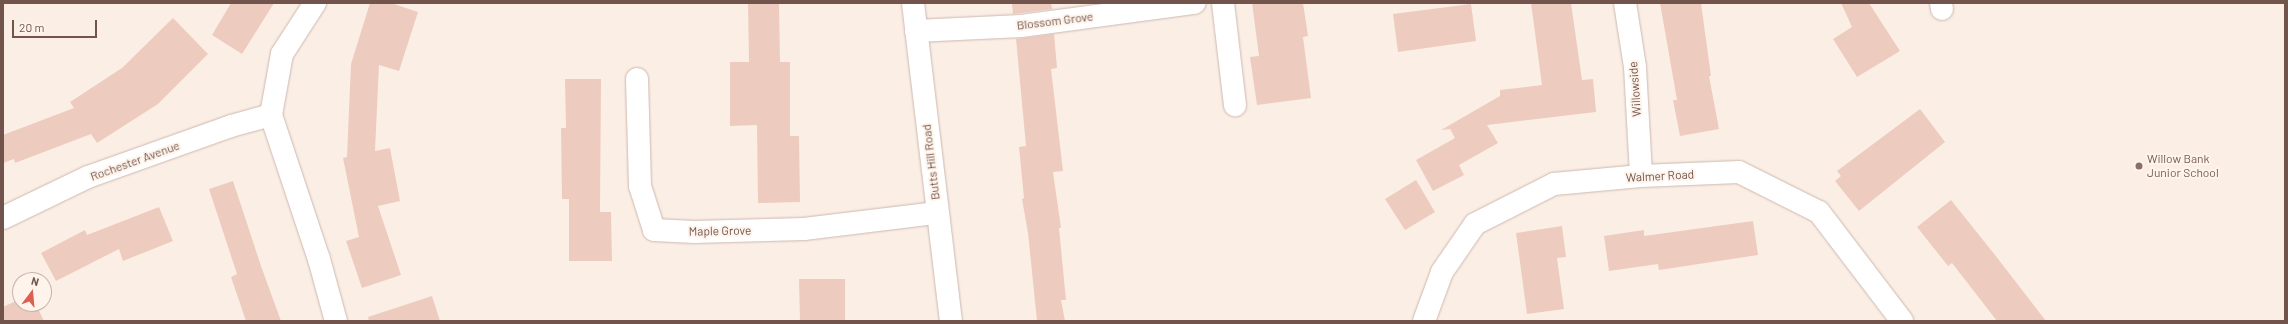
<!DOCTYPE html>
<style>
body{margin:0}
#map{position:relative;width:2288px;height:324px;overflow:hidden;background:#fbefe5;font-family:Barlow,sans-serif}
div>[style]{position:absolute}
.building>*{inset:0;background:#eecbbf}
.roads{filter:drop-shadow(0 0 1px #ceb8af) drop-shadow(0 0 1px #ceb8af)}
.minor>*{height:22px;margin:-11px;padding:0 11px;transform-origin:11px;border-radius:11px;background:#fff}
.tertiary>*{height:22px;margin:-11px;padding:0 11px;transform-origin:11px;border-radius:11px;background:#fff}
.dots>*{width:11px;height:11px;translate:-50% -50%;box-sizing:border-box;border:2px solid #fef4eb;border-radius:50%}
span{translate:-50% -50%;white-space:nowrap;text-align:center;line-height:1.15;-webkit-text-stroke:4px #fef4eb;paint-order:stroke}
.street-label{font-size:12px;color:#72544c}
.education-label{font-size:12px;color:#785e54}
.left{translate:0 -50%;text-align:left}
.frame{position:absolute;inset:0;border:4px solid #72544c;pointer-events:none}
.north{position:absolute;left:12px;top:272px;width:40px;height:40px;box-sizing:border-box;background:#fef4eb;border:1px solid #c6b4ab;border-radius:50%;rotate:16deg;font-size:11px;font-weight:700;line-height:16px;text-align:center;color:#72544c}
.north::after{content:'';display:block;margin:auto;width:14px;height:18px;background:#dc5f52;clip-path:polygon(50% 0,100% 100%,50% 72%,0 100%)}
.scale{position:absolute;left:12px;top:20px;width:85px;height:18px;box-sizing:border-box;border:2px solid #72544c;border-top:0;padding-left:5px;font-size:12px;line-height:14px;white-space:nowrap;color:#72544c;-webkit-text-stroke:3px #fef4eb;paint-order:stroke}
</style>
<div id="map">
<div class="building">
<i style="clip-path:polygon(231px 3px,274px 3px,242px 54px,212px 35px)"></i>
<i style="clip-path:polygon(370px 3px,391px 3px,418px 12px,399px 71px,379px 65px,375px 151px,390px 148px,400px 201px,378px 206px,401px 275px,362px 288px,346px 241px,359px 237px,343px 158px,347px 157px,351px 64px)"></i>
<i style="clip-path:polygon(748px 3px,779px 3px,780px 62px,790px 62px,790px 136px,799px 136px,800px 202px,758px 203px,757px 125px,730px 126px,730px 62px,749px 62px)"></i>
<i style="clip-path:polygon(1012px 3px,1051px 3px,1052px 9px,1013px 14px)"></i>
<i style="clip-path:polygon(1252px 3px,1303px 3px,1308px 36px,1303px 37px,1311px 98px,1257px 105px,1250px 57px,1259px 56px)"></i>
<i style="clip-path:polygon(1531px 3px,1571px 3px,1582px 80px,1593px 79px,1596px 112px,1487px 125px,1498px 143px,1459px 165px,1464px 175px,1433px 191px,1416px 160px,1455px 138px,1450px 129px,1441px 130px,1500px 96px,1500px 90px,1542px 85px)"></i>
<i style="clip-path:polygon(1660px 3px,1701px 3px,1711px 76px,1709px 76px,1719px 129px,1680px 136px,1673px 100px,1677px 100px)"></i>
<i style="clip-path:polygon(1841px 3px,1869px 3px,1900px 51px,1857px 77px,1833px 39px,1852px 27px)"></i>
<i style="clip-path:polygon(1471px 4px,1476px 41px,1398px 52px,1393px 14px)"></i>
<i style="clip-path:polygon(173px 18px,208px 54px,158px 104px,97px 143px,91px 134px,15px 163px,14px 159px,3px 163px,3px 135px,74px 108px,70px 102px,122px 68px)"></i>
<i style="clip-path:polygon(1054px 34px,1057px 68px,1051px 69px,1063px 171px,1053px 172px,1061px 228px,1059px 228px,1066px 300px,1061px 300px,1065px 321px,1037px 321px,1028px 233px,1022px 199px,1024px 198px,1019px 147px,1026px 146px,1016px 39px)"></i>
<i style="clip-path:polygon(565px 79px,601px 79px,600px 212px,611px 212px,612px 261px,569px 261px,569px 199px,562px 199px,561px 128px,566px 128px)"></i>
<i style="clip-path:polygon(1920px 109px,1945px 142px,1859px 211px,1835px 181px,1841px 176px,1837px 171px)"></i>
<i style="clip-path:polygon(1416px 180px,1435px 212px,1405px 230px,1385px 199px)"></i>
<i style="clip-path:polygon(233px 181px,261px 266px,281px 321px,246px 321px,231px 277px,237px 274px,209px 189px)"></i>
<i style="clip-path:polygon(1951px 200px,1995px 255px,2046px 321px,1997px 321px,1952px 263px,1948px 266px,1917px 227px)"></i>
<i style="clip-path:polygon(159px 207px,173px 241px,123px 261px,119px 249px,56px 281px,41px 253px,85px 230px,87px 235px)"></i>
<i style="clip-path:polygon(1753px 221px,1758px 255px,1659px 270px,1658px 264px,1609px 271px,1604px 236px,1644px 230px,1644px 236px)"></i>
<i style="clip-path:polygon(1562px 226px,1566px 257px,1557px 258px,1564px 309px,1527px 314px,1516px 233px)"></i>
<i style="clip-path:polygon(799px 279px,845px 279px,845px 321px,800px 321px)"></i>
<i style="clip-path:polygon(432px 296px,440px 321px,369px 321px,368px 317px)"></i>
<i style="clip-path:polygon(20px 299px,20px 304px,36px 304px,44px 321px,3px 321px,3px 307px)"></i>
</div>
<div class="roads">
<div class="minor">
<i style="left:1223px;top:3px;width:103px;rotate:83.3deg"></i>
<i style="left:1625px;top:3px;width:65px;rotate:81.1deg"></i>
<i style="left:1635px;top:67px;width:109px;rotate:86.8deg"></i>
<i style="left:1941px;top:3px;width:6px;rotate:81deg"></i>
<i style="left:916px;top:31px;width:105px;rotate:-2.7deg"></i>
<i style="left:1021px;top:26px;width:175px;rotate:-7.6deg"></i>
<i style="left:637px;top:79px;width:107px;rotate:88.4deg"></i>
<i style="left:640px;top:186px;width:46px;rotate:72.3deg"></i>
<i style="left:654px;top:230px;width:40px;rotate:2.9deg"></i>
<i style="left:694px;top:232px;width:110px;rotate:-1.6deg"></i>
<i style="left:804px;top:229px;width:134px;rotate:-6.9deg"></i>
<i style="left:271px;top:115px;width:62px;rotate:-79.8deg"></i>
<i style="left:282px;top:54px;width:61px;rotate:-57.1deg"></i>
<i style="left:3px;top:218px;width:94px;rotate:-25.8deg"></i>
<i style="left:88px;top:177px;width:152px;rotate:-19.6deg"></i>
<i style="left:231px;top:126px;width:41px;rotate:-15.4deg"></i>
<i style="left:271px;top:115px;width:152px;rotate:71.6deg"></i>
<i style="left:319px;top:259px;width:64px;rotate:74.7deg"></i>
<i style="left:1424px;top:321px;width:52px;rotate:-69.8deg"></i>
<i style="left:1442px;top:272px;width:58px;rotate:-55.5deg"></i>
<i style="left:1475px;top:224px;width:89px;rotate:-26.9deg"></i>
<i style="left:1554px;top:184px;width:87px;rotate:-5.3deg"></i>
<i style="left:1641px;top:176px;width:98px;rotate:-2.3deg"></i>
<i style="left:1739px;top:172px;width:89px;rotate:26.6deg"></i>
<i style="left:1819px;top:212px;width:137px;rotate:52.7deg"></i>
</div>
<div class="tertiary">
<i style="left:913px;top:3px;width:320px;rotate:83.2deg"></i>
</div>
</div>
<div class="dots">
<i style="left:2139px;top:166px;background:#8d6e63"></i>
</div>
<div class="street-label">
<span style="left:1055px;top:21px;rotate:-7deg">Blossom Grove</span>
<span style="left:1635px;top:89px;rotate:-94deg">Willowside</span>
<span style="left:135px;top:161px;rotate:-20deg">Rochester Avenue</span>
<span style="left:931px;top:162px;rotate:-97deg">Butts Hill Road</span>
<span style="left:1660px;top:176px;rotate:-3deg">Walmer Road</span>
<span style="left:720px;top:231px;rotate:-1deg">Maple Grove</span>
</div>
<div class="education-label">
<span class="left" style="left:2147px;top:166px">Willow Bank<br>Junior School</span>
</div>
<div class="frame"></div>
<div class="north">N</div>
<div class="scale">20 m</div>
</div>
